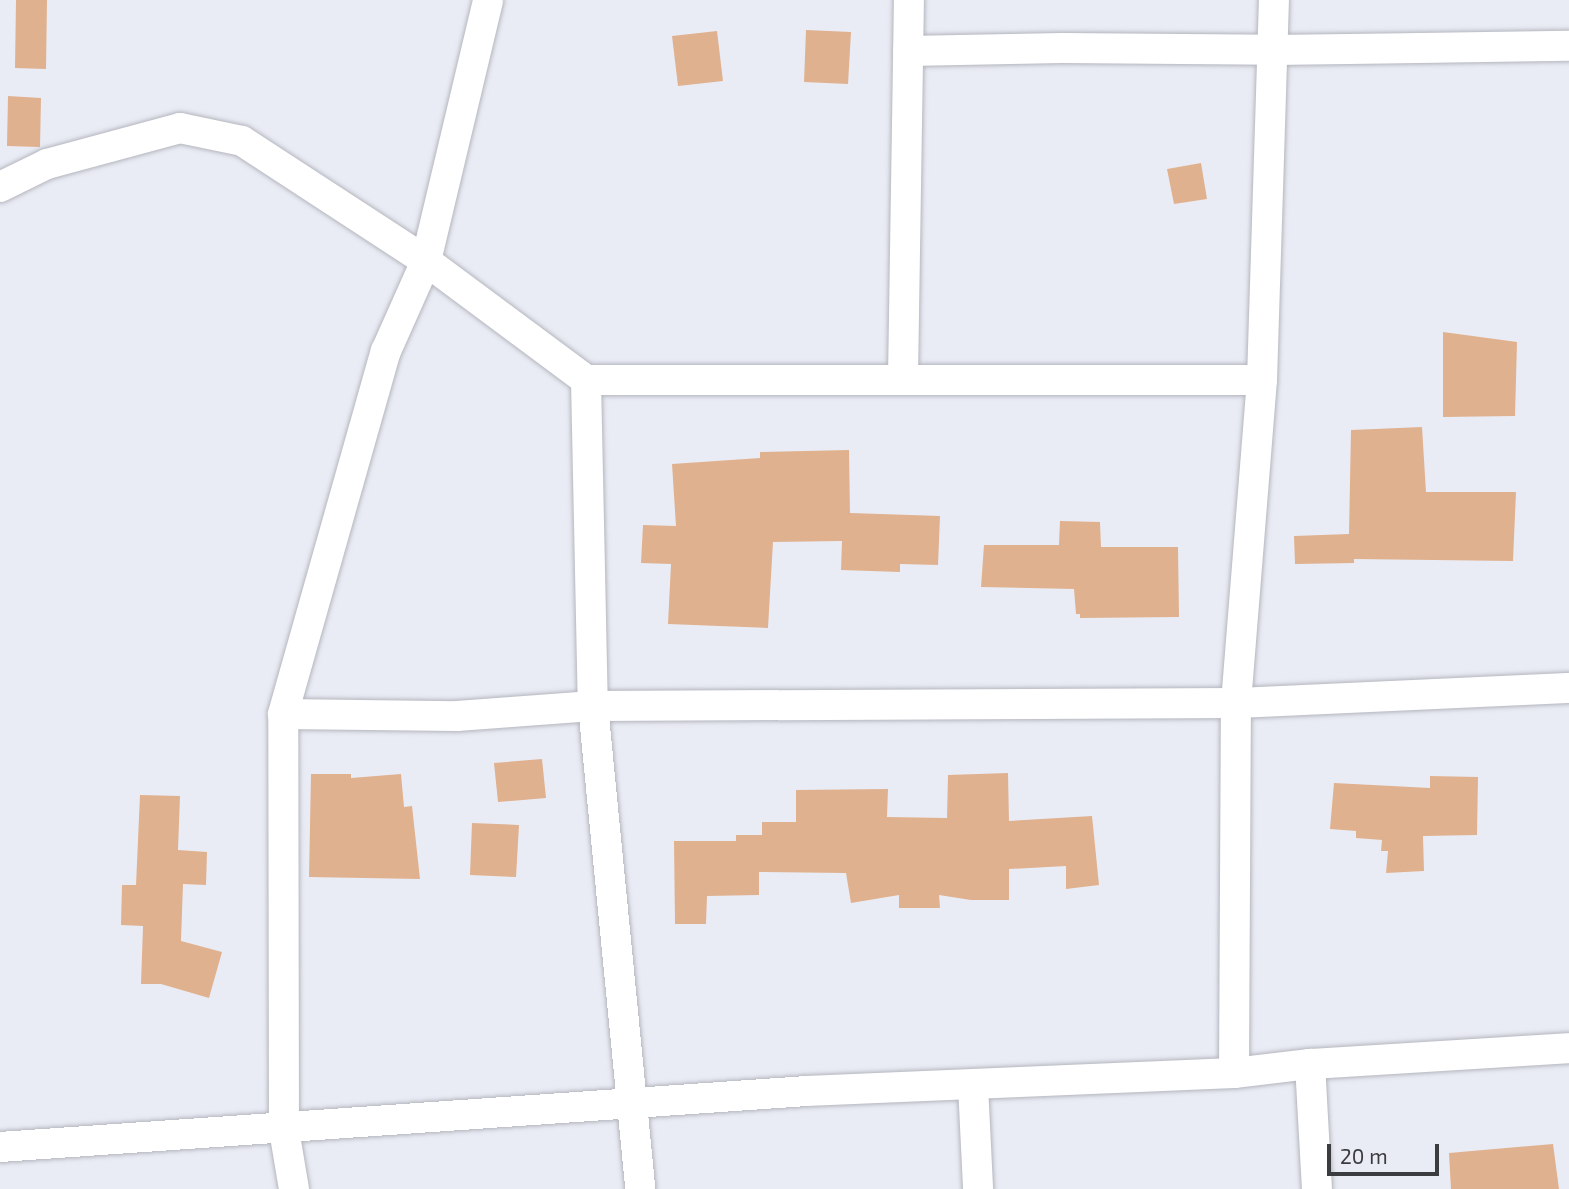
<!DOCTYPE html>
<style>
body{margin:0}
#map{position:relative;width:1569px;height:1189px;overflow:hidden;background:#eaecf5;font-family:"Exo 2",sans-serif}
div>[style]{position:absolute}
.building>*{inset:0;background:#e0b18e}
.roads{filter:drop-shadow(0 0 2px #b4b6be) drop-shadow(0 0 2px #b4b6be)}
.street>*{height:30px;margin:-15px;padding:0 15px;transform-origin:15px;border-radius:15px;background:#fff}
span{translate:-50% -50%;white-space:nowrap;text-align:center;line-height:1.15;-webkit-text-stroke:6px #eaecf5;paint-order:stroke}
.scale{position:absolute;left:1327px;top:1144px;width:112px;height:32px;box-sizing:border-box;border:4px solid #3b3c3f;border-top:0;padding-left:9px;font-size:21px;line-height:24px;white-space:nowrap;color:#3b3c3f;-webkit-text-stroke:5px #eaecf5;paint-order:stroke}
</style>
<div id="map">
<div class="building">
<i style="clip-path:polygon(16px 0,47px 0,46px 69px,15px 68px)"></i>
<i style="clip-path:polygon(806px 30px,851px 32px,848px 84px,804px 82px)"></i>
<i style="clip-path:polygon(717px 31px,723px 81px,678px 86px,672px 36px)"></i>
<i style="clip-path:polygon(8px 96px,41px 98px,40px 147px,7px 146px)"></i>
<i style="clip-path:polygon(1201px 163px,1207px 199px,1174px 204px,1167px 169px)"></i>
<i style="clip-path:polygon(1443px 332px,1517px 342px,1515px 416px,1443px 417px)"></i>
<i style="clip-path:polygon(1422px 427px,1426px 492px,1516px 492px,1513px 561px,1354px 559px,1354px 563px,1295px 564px,1294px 536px,1349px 534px,1351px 430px)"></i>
<i style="clip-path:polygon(849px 450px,850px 513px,940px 516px,938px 565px,900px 564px,900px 572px,841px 570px,842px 541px,773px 542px,768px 628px,668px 624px,671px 564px,641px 563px,643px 525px,676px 526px,672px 464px,760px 458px,760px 452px)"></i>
<i style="clip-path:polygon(1060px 521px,1100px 522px,1101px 547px,1178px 547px,1179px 617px,1080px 618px,1080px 614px,1076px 614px,1074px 589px,981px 587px,984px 545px,1059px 545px)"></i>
<i style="clip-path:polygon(542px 759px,546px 798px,498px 802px,494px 763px)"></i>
<i style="clip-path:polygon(1008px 773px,1009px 821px,1092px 816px,1099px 885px,1066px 889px,1066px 866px,1009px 869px,1009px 900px,971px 900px,939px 895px,940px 908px,899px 908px,899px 895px,851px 903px,846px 873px,759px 872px,759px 895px,707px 896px,706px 924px,675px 924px,674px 841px,736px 841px,736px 835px,762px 835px,762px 822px,796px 822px,796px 790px,888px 789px,887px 817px,947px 818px,948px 775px)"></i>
<i style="clip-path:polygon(311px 774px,351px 774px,351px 778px,401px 774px,404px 807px,412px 806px,420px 879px,309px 877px)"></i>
<i style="clip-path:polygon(1430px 776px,1478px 777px,1477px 835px,1423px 836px,1424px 871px,1386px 873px,1388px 851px,1381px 851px,1382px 840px,1356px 838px,1356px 831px,1330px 829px,1334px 783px,1430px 788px)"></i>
<i style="clip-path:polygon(140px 795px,180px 796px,178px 850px,207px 852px,206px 885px,183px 884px,181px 941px,222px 952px,209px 998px,161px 984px,141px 984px,143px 926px,121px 925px,122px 885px,136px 885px)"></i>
<i style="clip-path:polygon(472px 823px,519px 825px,516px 877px,470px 875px)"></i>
<i style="clip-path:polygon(1553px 1144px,1559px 1189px,1451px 1189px,1449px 1153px)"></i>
</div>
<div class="roads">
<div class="street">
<i style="left:908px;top:51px;width:154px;rotate:-1.1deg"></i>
<i style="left:1062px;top:48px;width:211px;rotate:0.5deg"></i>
<i style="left:1273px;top:50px;width:296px;rotate:-0.8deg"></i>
<i style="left:0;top:187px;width:52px;rotate:-26.1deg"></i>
<i style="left:47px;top:164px;width:138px;rotate:-15.1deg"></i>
<i style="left:180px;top:128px;width:63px;rotate:11.8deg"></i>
<i style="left:242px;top:141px;width:220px;rotate:33.1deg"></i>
<i style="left:426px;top:261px;width:199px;rotate:36.6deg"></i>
<i style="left:586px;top:380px;width:676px"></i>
<i style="left:903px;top:378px;width:378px;rotate:-89.1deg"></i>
<i style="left:586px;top:380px;width:326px;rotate:88.8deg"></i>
<i style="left:593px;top:706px;width:485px;rotate:84.4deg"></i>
<i style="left:283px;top:714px;width:174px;rotate:0.7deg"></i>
<i style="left:457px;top:716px;width:136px;rotate:-4.2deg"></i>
<i style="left:593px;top:706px;width:643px;rotate:-0.27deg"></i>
<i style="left:1236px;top:703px;width:333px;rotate:-2.6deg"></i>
<i style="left:1310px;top:1064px;width:125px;rotate:86.8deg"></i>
<i style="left:1234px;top:1073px;width:370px;rotate:-89.7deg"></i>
<i style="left:1236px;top:703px;width:324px;rotate:-85.4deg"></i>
<i style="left:1262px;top:380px;width:380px;rotate:-88.2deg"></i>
<i style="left:973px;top:1085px;width:104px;rotate:87.2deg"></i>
<i style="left:0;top:1147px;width:808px;rotate:-3.97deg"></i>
<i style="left:806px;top:1091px;width:428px;rotate:-2.4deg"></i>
<i style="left:1234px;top:1073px;width:77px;rotate:-6.8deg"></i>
<i style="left:1310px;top:1064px;width:259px;rotate:-3.5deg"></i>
<i style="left:294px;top:1189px;width:60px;rotate:-99.6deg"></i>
<i style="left:284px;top:1130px;width:416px;rotate:-90.1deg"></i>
<i style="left:283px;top:714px;width:377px;rotate:-74.2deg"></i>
<i style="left:386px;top:351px;width:98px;rotate:-66deg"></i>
<i style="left:426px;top:261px;width:268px;rotate:-76.6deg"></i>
</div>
</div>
<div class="scale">20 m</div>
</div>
